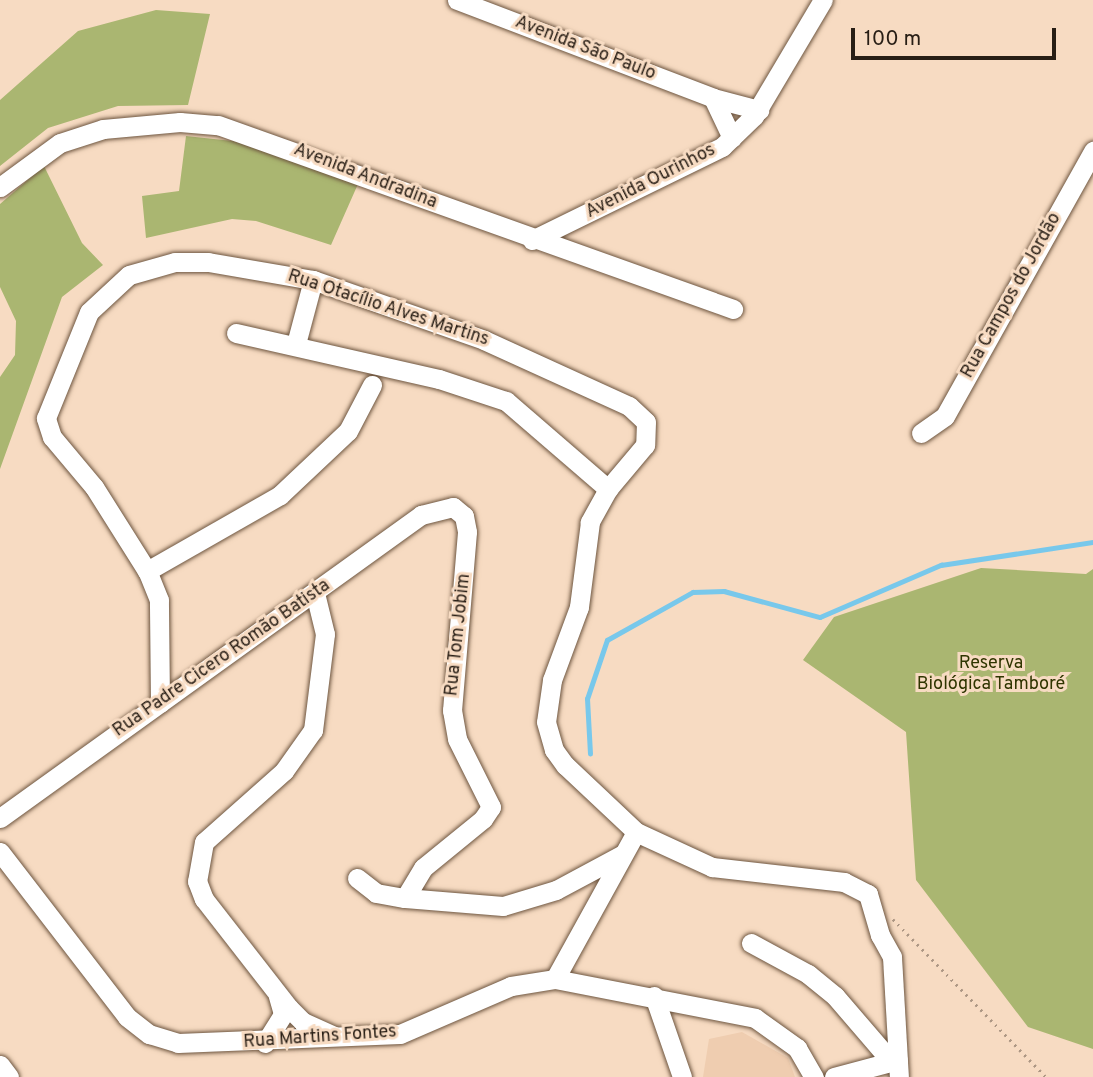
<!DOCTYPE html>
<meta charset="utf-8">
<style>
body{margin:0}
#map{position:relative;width:1093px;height:1077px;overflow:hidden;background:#f7dbc2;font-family:Overpass,sans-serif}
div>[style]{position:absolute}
.built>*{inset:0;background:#efcdb0}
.forest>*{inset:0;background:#aab671}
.stream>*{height:4.5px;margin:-2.25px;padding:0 2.25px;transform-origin:2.25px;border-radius:2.25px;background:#78c8eb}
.path>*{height:2.5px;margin-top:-1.25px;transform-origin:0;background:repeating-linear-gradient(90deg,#ad9784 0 2px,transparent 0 7px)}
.roads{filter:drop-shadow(0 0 2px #6d553f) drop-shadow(0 0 2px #6d553f)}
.minor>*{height:19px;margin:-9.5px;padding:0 9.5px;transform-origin:9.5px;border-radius:9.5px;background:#fff}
span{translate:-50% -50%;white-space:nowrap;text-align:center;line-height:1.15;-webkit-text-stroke:6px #f7dbc2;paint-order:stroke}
.street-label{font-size:18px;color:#281e15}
.park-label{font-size:18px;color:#2f3500}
.scale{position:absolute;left:851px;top:28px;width:205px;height:32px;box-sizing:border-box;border:4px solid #281e15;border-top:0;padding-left:9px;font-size:21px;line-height:24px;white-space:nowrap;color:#281e15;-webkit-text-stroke:5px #f7dbc2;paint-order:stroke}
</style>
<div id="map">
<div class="built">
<i style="clip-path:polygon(742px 1032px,788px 1058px,795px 1077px,703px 1077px,709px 1039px)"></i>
</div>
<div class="forest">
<i style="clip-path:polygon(156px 10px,210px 14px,188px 105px,118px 106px,48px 128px,0 166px,0 100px,78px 31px)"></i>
<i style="clip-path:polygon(186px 136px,251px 143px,358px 184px,331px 245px,256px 221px,232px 219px,146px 238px,142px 196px,179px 191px)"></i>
<i style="clip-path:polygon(44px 166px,82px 243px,103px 265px,62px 297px,0 469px,0 377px,15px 355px,16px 321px,0 287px,0 204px)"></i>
<i style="clip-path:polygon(981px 568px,1086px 574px,1093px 569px,1093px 1049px,1028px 1027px,916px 880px,906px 732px,803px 660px,834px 617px)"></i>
</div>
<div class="stream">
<i style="left:590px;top:754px;width:55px;rotate:-93.1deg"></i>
<i style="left:587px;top:699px;width:62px;rotate:-71.3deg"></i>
<i style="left:607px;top:640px;width:98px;rotate:-29.2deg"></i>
<i style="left:693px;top:592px;width:31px;rotate:-2deg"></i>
<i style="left:724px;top:591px;width:99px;rotate:15.2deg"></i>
<i style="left:820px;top:617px;width:132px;rotate:-23.3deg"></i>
<i style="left:941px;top:565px;width:154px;rotate:-8.6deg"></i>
</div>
<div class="path">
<i style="left:893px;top:919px;width:220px;rotate:45.9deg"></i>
</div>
<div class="roads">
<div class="minor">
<i style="left:457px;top:0;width:274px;rotate:20.9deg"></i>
<i style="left:713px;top:98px;width:48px;rotate:14.6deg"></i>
<i style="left:713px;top:98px;width:44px;rotate:64.6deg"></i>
<i style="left:0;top:187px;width:74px;rotate:-36.3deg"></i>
<i style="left:60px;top:143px;width:45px;rotate:-18deg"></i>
<i style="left:103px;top:129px;width:77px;rotate:-5.2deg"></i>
<i style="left:180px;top:122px;width:38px;rotate:5deg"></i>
<i style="left:218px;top:125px;width:547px;rotate:19.66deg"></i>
<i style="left:532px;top:240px;width:212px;rotate:-26.1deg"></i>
<i style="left:722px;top:147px;width:45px;rotate:-44.1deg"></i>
<i style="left:754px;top:116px;width:135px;rotate:-59.3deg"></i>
<i style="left:236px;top:333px;width:208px;rotate:12.8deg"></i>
<i style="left:439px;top:379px;width:71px;rotate:18.2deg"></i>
<i style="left:506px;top:401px;width:135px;rotate:40.8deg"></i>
<i style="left:296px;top:344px;width:66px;rotate:-75.1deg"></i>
<i style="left:921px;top:433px;width:29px;rotate:-35deg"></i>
<i style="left:945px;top:416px;width:304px;rotate:-60.8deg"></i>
<i style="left:147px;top:571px;width:153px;rotate:-29.7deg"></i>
<i style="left:280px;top:495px;width:93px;rotate:-43.3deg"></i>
<i style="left:348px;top:431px;width:52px;rotate:-62.4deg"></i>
<i style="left:315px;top:593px;width:42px;rotate:76.3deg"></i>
<i style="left:325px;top:634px;width:97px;rotate:97.1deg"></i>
<i style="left:313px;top:730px;width:50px;rotate:125.3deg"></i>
<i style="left:284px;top:771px;width:107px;rotate:138.4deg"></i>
<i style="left:204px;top:842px;width:40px;rotate:100deg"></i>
<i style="left:197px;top:881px;width:19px;rotate:69deg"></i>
<i style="left:204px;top:899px;width:138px;rotate:52.1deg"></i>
<i style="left:289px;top:1008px;width:20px;rotate:45deg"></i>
<i style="left:303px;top:1022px;width:34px;rotate:24deg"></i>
<i style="left:160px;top:703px;width:103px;rotate:-90.6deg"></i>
<i style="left:159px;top:600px;width:31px;rotate:-112deg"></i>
<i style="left:147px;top:571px;width:99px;rotate:-122.2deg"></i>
<i style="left:94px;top:487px;width:65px;rotate:-130deg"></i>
<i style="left:52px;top:437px;width:20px;rotate:-108deg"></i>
<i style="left:46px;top:418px;width:114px;rotate:-67.9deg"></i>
<i style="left:89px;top:312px;width:54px;rotate:-42.8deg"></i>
<i style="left:129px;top:275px;width:48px;rotate:-15.8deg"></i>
<i style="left:175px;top:262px;width:33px"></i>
<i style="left:208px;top:262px;width:107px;rotate:9.7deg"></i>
<i style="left:313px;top:280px;width:181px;rotate:19.3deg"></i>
<i style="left:484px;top:340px;width:159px;rotate:24.5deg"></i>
<i style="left:629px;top:406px;width:23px;rotate:43deg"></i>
<i style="left:646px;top:422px;width:23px;rotate:92deg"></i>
<i style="left:645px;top:445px;width:57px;rotate:130.1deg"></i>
<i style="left:608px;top:489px;width:38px;rotate:119deg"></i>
<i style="left:590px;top:522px;width:86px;rotate:97.4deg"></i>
<i style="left:579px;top:607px;width:78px;rotate:110.3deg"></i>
<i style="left:552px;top:680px;width:42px;rotate:98.1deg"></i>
<i style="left:546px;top:722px;width:29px;rotate:74deg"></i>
<i style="left:554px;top:750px;width:19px;rotate:54deg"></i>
<i style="left:565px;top:765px;width:98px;rotate:43.3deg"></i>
<i style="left:636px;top:832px;width:168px;rotate:118.9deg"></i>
<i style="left:0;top:818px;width:519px;rotate:-35.74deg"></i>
<i style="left:421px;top:515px;width:33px;rotate:-14deg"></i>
<i style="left:453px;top:507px;width:14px;rotate:39deg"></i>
<i style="left:464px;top:516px;width:16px;rotate:79deg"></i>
<i style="left:467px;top:532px;width:179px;rotate:94.8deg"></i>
<i style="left:452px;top:710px;width:29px;rotate:80deg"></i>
<i style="left:457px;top:739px;width:76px;rotate:63.4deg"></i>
<i style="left:491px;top:807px;width:14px;rotate:124deg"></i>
<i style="left:483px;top:819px;width:77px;rotate:140.8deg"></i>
<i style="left:423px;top:868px;width:35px;rotate:121deg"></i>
<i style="left:636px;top:832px;width:84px;rotate:24.7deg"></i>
<i style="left:712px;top:867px;width:133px;rotate:6.5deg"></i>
<i style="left:844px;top:882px;width:27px;rotate:27deg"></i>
<i style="left:868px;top:894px;width:43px;rotate:73.7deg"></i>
<i style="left:880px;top:935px;width:25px;rotate:61deg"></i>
<i style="left:892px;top:957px;width:120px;rotate:86.7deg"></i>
<i style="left:0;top:852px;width:208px;rotate:52.4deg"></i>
<i style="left:127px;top:1017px;width:28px;rotate:38deg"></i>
<i style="left:149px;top:1034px;width:30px;rotate:17deg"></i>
<i style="left:178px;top:1043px;width:222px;rotate:-2.3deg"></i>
<i style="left:400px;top:1034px;width:121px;rotate:-23.4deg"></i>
<i style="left:511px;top:986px;width:45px;rotate:-9deg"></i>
<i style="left:555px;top:979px;width:204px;rotate:11deg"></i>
<i style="left:755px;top:1018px;width:52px;rotate:35.5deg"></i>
<i style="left:797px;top:1048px;width:34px;rotate:60deg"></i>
<i style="left:357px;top:878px;width:24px;rotate:38deg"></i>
<i style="left:376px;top:893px;width:29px;rotate:10deg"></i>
<i style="left:405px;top:898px;width:98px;rotate:4.7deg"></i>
<i style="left:503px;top:906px;width:55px;rotate:-16.8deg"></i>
<i style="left:556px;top:890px;width:76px;rotate:-28.2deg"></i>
<i style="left:751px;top:943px;width:65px;rotate:28.5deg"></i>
<i style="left:808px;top:974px;width:35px;rotate:39deg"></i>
<i style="left:835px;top:996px;width:86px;rotate:49.3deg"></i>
<i style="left:654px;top:996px;width:86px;rotate:70.9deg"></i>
<i style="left:265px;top:1043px;width:34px;rotate:-58deg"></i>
<i style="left:283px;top:1014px;width:19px;rotate:-106deg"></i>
<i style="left:0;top:1065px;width:15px;rotate:53deg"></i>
<i style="left:834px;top:1077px;width:66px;rotate:-14.9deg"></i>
</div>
</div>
<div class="street-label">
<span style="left:585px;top:49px;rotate:21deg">Avenida São Paulo</span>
<span style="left:365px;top:177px;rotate:21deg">Avenida Andradina</span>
<span style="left:651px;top:182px;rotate:-27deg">Avenida Ourinhos</span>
<span style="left:1012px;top:296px;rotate:-61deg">Rua Campos do Jordão</span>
<span style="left:388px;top:309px;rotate:18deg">Rua Otacílio Alves Martins</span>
<span style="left:459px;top:635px;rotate:-84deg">Rua Tom Jobim</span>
<span style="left:222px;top:659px;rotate:-35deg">Rua Padre Cicero Romão Batista</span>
<span style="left:320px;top:1038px;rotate:-4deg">Rua Martins Fontes</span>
</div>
<div class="park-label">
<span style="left:991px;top:675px">Reserva<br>Biológica Tamboré</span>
</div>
<div class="scale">100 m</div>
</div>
